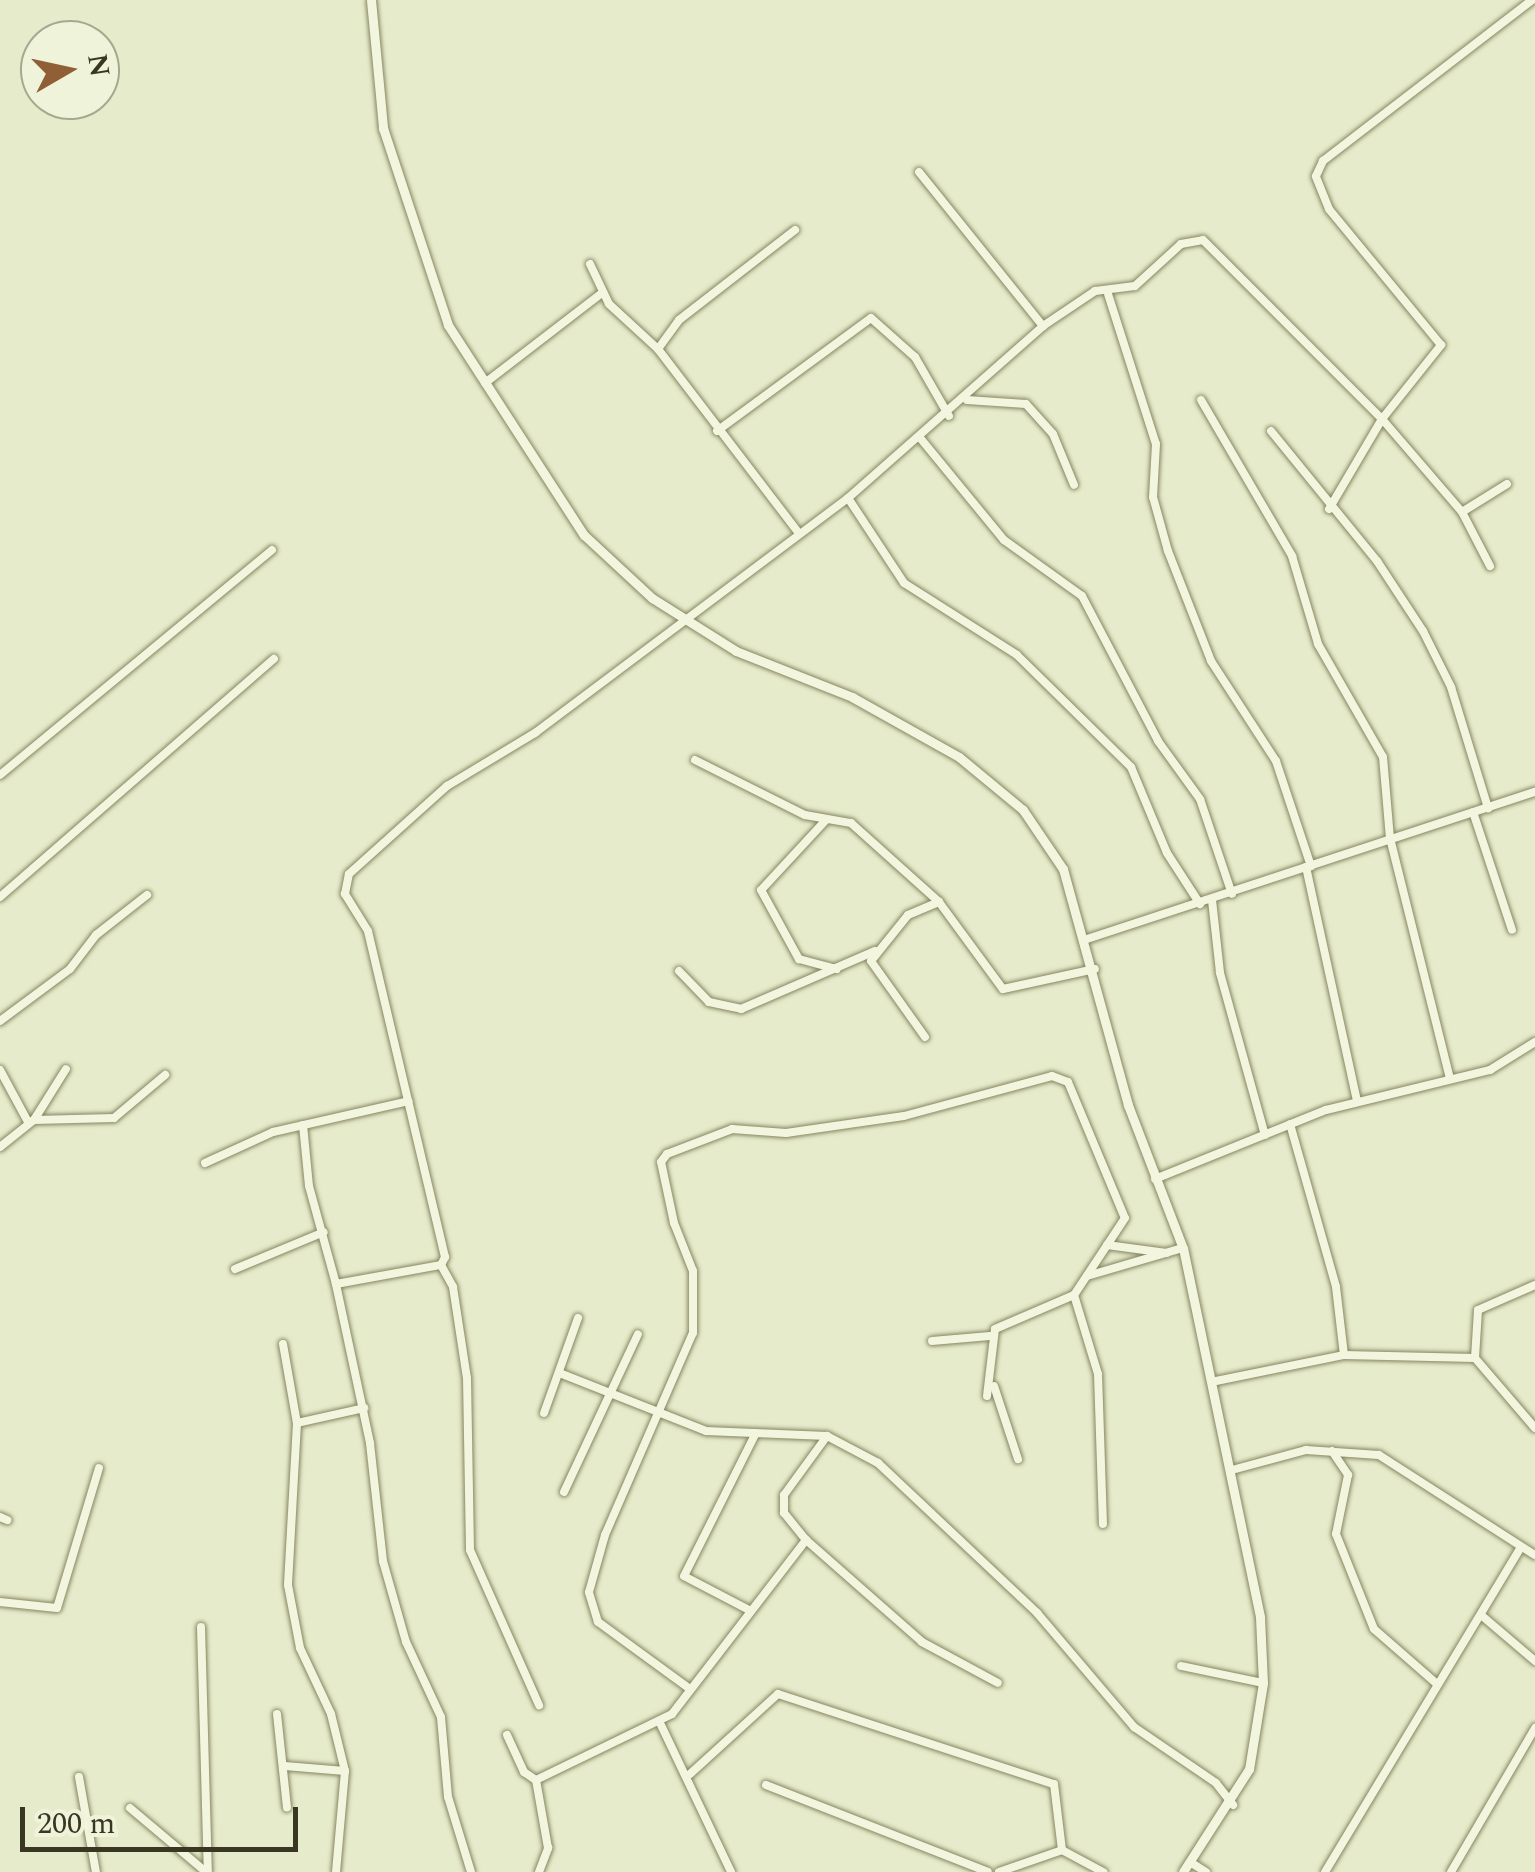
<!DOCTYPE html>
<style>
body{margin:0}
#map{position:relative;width:1535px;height:1872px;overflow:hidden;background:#e6ebcb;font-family:Spectral,serif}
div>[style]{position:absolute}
.roads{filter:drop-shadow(0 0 2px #878661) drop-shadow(0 0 2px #878661)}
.minor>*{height:8px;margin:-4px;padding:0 4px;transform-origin:4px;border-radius:4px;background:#f2f6de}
.tertiary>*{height:9px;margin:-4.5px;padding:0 4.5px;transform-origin:4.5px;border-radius:4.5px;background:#f2f6de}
span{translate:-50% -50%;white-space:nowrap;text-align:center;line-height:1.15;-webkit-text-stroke:8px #eff3da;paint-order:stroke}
.north{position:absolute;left:20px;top:20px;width:100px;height:100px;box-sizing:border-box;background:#eff3da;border:2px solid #a6a890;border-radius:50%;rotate:81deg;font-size:28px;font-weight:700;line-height:40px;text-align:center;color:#393722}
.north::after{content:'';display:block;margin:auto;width:35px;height:45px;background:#905f36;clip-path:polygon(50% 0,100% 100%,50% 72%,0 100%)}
.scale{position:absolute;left:20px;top:1807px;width:278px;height:45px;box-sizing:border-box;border:5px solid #393722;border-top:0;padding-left:12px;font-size:30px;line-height:35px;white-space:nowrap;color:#393722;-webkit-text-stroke:8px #eff3da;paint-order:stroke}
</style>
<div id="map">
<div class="roads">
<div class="minor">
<i style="left:919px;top:172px;width:198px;rotate:51.2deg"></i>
<i style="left:590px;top:264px;width:44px;rotate:64.6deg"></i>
<i style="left:609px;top:304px;width:67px;rotate:42.6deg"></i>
<i style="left:658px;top:349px;width:229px;rotate:52.6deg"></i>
<i style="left:1108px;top:294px;width:157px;rotate:72.3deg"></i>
<i style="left:1156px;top:444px;width:53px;rotate:93.2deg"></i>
<i style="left:1153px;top:497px;width:56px;rotate:74.5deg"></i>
<i style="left:1168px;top:551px;width:118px;rotate:68.6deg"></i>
<i style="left:1211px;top:661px;width:119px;rotate:57deg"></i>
<i style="left:1276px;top:761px;width:111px;rotate:71.6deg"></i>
<i style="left:658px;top:349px;width:36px;rotate:-54deg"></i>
<i style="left:679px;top:320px;width:147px;rotate:-37.8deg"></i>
<i style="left:485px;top:383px;width:149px;rotate:-37.6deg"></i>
<i style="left:967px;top:400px;width:59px;rotate:3.9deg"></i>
<i style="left:1026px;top:404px;width:40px;rotate:48deg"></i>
<i style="left:1053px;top:434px;width:55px;rotate:67.6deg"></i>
<i style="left:1201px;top:400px;width:181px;rotate:59.7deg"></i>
<i style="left:1292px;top:556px;width:92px;rotate:73.5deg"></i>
<i style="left:1318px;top:644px;width:130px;rotate:60.1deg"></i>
<i style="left:1383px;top:757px;width:81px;rotate:85.1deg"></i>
<i style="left:1390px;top:838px;width:248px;rotate:76deg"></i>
<i style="left:717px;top:431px;width:191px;rotate:-36.3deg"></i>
<i style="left:871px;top:318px;width:59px;rotate:41.6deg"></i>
<i style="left:915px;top:357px;width:68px;rotate:60deg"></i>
<i style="left:1271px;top:431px;width:168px;rotate:50.8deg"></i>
<i style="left:1377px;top:561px;width:84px;rotate:56.7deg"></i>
<i style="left:1423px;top:631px;width:63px;rotate:63.4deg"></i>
<i style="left:1451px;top:687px;width:127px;rotate:73deg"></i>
<i style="left:921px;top:439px;width:131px;rotate:50.6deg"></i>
<i style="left:1004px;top:540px;width:96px;rotate:35.7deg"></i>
<i style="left:1082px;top:596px;width:164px;rotate:62.3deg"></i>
<i style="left:1158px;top:741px;width:72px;rotate:54.1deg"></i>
<i style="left:1200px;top:799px;width:100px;rotate:71.4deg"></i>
<i style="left:848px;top:498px;width:102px;rotate:56.6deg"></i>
<i style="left:904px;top:583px;width:134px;rotate:32.5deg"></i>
<i style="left:1017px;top:655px;width:160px;rotate:44.5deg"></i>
<i style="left:1131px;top:767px;width:93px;rotate:67.3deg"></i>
<i style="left:1167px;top:853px;width:61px;rotate:57.1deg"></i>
<i style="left:1329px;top:509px;width:104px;rotate:-59.5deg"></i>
<i style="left:1382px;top:419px;width:95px;rotate:-51.4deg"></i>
<i style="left:1441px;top:345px;width:176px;rotate:-129.5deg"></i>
<i style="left:1329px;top:209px;width:35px;rotate:-112deg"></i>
<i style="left:1316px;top:176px;width:17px;rotate:-65deg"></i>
<i style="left:1323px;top:161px;width:264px;rotate:-37.6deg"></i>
<i style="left:1462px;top:512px;width:53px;rotate:-31.9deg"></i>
<i style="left:695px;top:760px;width:123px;rotate:26.6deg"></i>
<i style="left:805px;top:815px;width:47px;rotate:9.9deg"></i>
<i style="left:851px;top:823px;width:118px;rotate:41.9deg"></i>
<i style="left:939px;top:902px;width:108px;rotate:53.7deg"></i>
<i style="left:1003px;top:989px;width:94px;rotate:-12.3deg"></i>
<i style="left:0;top:775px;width:353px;rotate:-39.6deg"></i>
<i style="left:1473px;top:812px;width:124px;rotate:71.7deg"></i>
<i style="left:825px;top:821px;width:94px;rotate:132.8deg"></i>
<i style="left:761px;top:890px;width:79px;rotate:61.2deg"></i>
<i style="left:799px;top:959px;width:39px;rotate:15deg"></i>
<i style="left:1306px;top:867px;width:239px;rotate:77.7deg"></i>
<i style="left:0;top:897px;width:363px;rotate:-41deg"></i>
<i style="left:1212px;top:900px;width:73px;rotate:83.7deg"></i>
<i style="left:1220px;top:973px;width:168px;rotate:74.5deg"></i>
<i style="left:1087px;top:939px;width:472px;rotate:-18.2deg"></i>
<i style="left:679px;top:971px;width:43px;rotate:45.9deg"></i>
<i style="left:709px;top:1002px;width:33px;rotate:12deg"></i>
<i style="left:741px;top:1009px;width:146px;rotate:-23.4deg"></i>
<i style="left:0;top:1021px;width:87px;rotate:-36.6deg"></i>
<i style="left:70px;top:969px;width:43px;rotate:-52.6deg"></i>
<i style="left:96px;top:935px;width:65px;rotate:-38.1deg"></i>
<i style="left:925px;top:1037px;width:93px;rotate:-125.4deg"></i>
<i style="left:871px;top:961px;width:59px;rotate:-51.2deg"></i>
<i style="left:908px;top:915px;width:34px;rotate:-23deg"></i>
<i style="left:0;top:1070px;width:59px;rotate:61.7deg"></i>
<i style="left:34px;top:1120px;width:60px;rotate:-57.9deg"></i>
<i style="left:1290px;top:1124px;width:169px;rotate:74.2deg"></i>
<i style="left:1336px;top:1287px;width:68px;rotate:83.3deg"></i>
<i style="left:303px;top:1125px;width:61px;rotate:84.4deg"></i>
<i style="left:309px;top:1186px;width:102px;rotate:74.6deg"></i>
<i style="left:0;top:1147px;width:43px;rotate:-38.5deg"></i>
<i style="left:34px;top:1120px;width:80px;rotate:-1.4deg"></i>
<i style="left:114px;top:1118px;width:67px;rotate:-40.1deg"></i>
<i style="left:205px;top:1163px;width:75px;rotate:-24.5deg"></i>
<i style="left:273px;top:1132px;width:139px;rotate:-12.8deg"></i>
<i style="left:1155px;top:1179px;width:184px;rotate:-22deg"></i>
<i style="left:1326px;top:1110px;width:169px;rotate:-13.7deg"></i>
<i style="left:1490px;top:1070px;width:53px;rotate:-31.9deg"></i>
<i style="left:1107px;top:1245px;width:60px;rotate:7.7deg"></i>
<i style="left:441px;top:1265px;width:25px;rotate:61deg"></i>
<i style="left:453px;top:1287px;width:92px;rotate:81.3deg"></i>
<i style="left:467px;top:1378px;width:172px;rotate:89deg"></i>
<i style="left:470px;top:1550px;width:170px;rotate:66deg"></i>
<i style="left:235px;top:1269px;width:96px;rotate:-22.6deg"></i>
<i style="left:1087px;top:1276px;width:100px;rotate:-16.3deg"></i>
<i style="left:1535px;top:1285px;width:62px;rotate:156.3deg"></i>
<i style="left:1478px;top:1310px;width:48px;rotate:93.6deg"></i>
<i style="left:1475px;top:1358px;width:92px;rotate:49.4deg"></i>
<i style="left:932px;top:1341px;width:58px;rotate:-4.9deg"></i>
<i style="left:283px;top:1344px;width:80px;rotate:80deg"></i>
<i style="left:297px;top:1423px;width:162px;rotate:93.2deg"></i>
<i style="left:288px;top:1585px;width:64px;rotate:79.2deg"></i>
<i style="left:300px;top:1648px;width:73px;rotate:64.8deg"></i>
<i style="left:331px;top:1714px;width:59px;rotate:76.2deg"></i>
<i style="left:345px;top:1771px;width:101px;rotate:95.1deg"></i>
<i style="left:562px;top:1374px;width:155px;rotate:21.6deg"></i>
<i style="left:706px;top:1431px;width:121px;rotate:2.4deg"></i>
<i style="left:1216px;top:1381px;width:131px;rotate:-11.5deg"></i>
<i style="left:1344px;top:1355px;width:131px;rotate:1.3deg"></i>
<i style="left:994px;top:1386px;width:77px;rotate:71.8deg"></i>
<i style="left:987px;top:1396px;width:67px;rotate:-83.2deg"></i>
<i style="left:995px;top:1329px;width:86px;rotate:-23.3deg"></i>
<i style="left:544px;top:1413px;width:101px;rotate:-70.3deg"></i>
<i style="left:297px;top:1423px;width:69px;rotate:-12.6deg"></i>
<i style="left:1332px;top:1451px;width:29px;rotate:56deg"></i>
<i style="left:1348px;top:1475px;width:60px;rotate:101.5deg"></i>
<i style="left:1336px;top:1534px;width:102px;rotate:68.2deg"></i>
<i style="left:1374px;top:1629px;width:84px;rotate:41.1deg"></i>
<i style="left:1232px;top:1470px;width:77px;rotate:-15.1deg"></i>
<i style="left:1306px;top:1450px;width:73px;rotate:3.9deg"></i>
<i style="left:1379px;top:1455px;width:185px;rotate:32.7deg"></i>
<i style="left:564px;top:1492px;width:174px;rotate:-64.9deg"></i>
<i style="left:0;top:1517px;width:8px;rotate:23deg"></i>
<i style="left:806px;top:1540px;width:154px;rotate:41.3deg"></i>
<i style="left:922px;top:1642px;width:86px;rotate:28.3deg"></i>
<i style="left:0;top:1602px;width:57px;rotate:6deg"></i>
<i style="left:57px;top:1608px;width:146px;rotate:-73.3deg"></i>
<i style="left:749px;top:1610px;width:73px;rotate:-152.4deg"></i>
<i style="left:684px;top:1576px;width:160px;rotate:-63.3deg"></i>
<i style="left:1481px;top:1615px;width:71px;rotate:40.4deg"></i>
<i style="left:201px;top:1627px;width:245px;rotate:88.4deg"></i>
<i style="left:1181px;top:1666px;width:84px;rotate:11.7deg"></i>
<i style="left:690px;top:1689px;width:114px;rotate:-143.9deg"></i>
<i style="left:598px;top:1622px;width:31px;rotate:-107deg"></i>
<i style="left:589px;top:1592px;width:59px;rotate:-74.3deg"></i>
<i style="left:605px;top:1535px;width:220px;rotate:-66.5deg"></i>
<i style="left:693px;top:1333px;width:62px;rotate:-90deg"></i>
<i style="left:693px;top:1271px;width:52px;rotate:-111.6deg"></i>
<i style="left:674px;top:1223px;width:62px;rotate:-102deg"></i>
<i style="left:661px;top:1162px;width:10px;rotate:-53deg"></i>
<i style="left:667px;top:1154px;width:70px;rotate:-21deg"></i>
<i style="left:732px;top:1129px;width:54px;rotate:4.2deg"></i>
<i style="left:786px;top:1133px;width:119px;rotate:-8.2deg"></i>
<i style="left:904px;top:1116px;width:153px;rotate:-15.1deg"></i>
<i style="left:1052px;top:1076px;width:17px;rotate:21deg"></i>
<i style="left:1068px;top:1082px;width:147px;rotate:67.3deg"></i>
<i style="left:1125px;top:1218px;width:92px;rotate:123.5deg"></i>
<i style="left:1074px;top:1295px;width:83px;rotate:73.1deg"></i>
<i style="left:1098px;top:1374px;width:150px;rotate:88.1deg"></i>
<i style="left:277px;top:1714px;width:94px;rotate:83.9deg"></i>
<i style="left:661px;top:1725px;width:163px;rotate:64.5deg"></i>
<i style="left:507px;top:1735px;width:41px;rotate:65.3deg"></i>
<i style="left:524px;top:1772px;width:14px;rotate:34deg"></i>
<i style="left:285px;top:1766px;width:60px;rotate:4.8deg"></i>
<i style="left:690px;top:1774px;width:119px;rotate:-42.3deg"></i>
<i style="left:778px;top:1694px;width:290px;rotate:18.1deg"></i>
<i style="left:1054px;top:1784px;width:66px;rotate:83.1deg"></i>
<i style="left:79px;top:1777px;width:97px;rotate:79.9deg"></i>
<i style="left:766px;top:1785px;width:238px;rotate:21.4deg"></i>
<i style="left:130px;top:1808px;width:99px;rotate:40.1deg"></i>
<i style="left:1190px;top:1862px;width:19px;rotate:32deg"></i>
<i style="left:471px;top:1872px;width:78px;rotate:-107deg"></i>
<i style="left:448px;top:1797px;width:80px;rotate:-95deg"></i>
<i style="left:441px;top:1717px;width:83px;rotate:-115deg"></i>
<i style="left:406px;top:1642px;width:84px;rotate:-105.9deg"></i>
<i style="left:383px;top:1561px;width:119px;rotate:-96.3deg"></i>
<i style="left:370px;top:1443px;width:163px;rotate:-102.1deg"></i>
<i style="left:336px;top:1284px;width:107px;rotate:-10.3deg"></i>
<i style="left:441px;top:1265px;width:9px;rotate:-63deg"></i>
<i style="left:445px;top:1257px;width:335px;rotate:-103.3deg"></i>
<i style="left:368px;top:931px;width:44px;rotate:-121.9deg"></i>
<i style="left:345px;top:894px;width:20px;rotate:-79deg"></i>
<i style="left:349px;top:874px;width:132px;rotate:-41.9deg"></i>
<i style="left:447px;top:786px;width:103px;rotate:-31.1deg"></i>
<i style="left:535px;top:733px;width:391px;rotate:-36.9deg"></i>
<i style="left:848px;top:498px;width:260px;rotate:-41.4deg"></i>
<i style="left:1043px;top:326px;width:63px;rotate:-33.9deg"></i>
<i style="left:1095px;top:291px;width:40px;rotate:-7.1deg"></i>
<i style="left:1135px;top:286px;width:62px;rotate:-42.4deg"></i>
<i style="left:1181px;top:244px;width:22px;rotate:-10deg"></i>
<i style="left:1203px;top:240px;width:253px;rotate:45deg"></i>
<i style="left:1382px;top:419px;width:123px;rotate:49.3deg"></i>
<i style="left:1462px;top:512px;width:61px;rotate:62.6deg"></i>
<i style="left:539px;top:1872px;width:26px;rotate:-69deg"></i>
<i style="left:548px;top:1848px;width:69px;rotate:-100deg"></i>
<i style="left:536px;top:1780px;width:151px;rotate:-25.9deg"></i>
<i style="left:672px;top:1714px;width:220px;rotate:-52.4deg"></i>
<i style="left:806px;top:1540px;width:35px;rotate:-129deg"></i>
<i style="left:784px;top:1513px;width:18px;rotate:-90deg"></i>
<i style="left:784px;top:1495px;width:73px;rotate:-53.9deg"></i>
<i style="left:827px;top:1436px;width:58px;rotate:27.9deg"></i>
<i style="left:878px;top:1463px;width:219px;rotate:43.3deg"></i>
<i style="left:1037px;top:1613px;width:150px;rotate:49.6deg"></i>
<i style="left:1134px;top:1727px;width:99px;rotate:34.3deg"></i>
<i style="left:1216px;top:1783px;width:28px;rotate:52deg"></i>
<i style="left:999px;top:1872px;width:67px;rotate:-19.2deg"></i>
<i style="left:1062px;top:1850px;width:47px;rotate:28.2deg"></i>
<i style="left:1325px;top:1872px;width:377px;rotate:-58.9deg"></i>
<i style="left:1451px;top:1872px;width:167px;rotate:-59.7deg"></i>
</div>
<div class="tertiary">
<i style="left:371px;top:0;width:129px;rotate:84.6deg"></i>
<i style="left:383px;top:128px;width:207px;rotate:71.7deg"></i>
<i style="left:448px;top:325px;width:250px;rotate:57.1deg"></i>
<i style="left:584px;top:535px;width:93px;rotate:42.8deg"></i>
<i style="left:652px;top:598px;width:99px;rotate:32.2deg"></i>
<i style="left:736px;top:651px;width:125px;rotate:21.6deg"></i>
<i style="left:852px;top:697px;width:123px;rotate:29.3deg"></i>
<i style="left:959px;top:757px;width:83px;rotate:39.6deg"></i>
<i style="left:1023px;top:810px;width:71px;rotate:55.9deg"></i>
<i style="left:1063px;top:869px;width:245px;rotate:74.6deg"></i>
<i style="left:1128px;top:1105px;width:153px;rotate:69deg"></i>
<i style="left:1183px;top:1248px;width:377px;rotate:78.2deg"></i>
<i style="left:1260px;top:1617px;width:66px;rotate:87.4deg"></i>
<i style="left:1263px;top:1683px;width:87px;rotate:99.2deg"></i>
<i style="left:1249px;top:1769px;width:122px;rotate:122.7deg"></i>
</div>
</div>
<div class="north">N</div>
<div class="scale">200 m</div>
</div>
